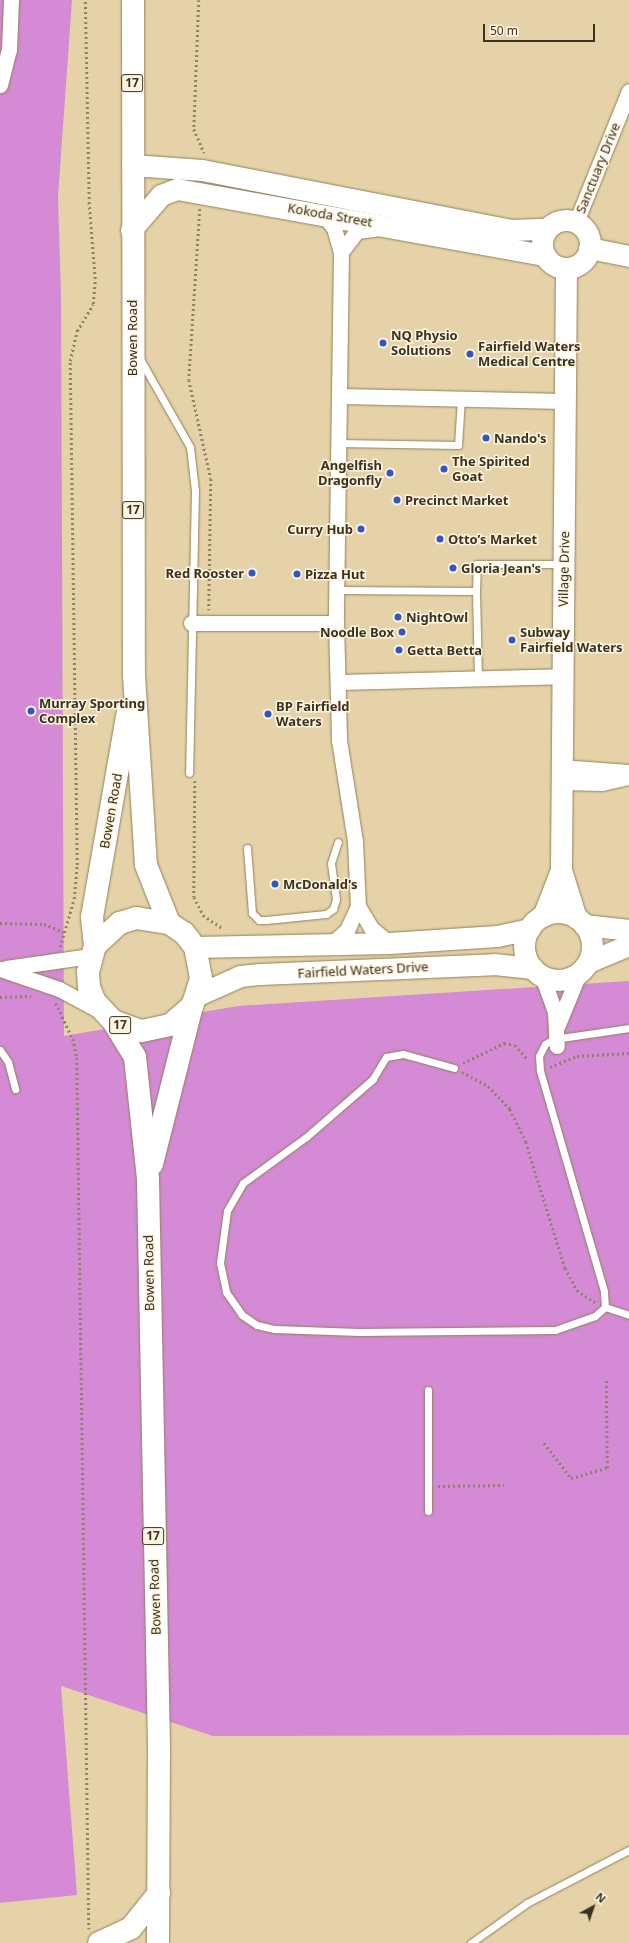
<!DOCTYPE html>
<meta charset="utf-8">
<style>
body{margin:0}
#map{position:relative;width:629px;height:1943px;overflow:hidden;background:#e6d2a8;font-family:"Noto Sans",sans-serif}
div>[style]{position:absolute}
.green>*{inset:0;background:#d48ad4}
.path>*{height:2.5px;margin-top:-1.25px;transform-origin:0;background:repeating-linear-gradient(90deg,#8f8164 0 2px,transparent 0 5px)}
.roads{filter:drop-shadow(0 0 1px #938159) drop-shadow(0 0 1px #938159)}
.lane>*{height:7px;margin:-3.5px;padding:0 3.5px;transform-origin:3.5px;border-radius:3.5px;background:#fff}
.street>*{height:15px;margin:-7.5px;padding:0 7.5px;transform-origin:7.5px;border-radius:7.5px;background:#fff}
.secondary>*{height:21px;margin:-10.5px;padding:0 10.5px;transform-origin:10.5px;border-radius:10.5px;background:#fff}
.secondary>.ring{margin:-10.5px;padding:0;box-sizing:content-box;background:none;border:21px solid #fff;border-radius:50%}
.primary>*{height:22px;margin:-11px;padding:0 11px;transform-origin:11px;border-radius:11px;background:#fff}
.dots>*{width:11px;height:11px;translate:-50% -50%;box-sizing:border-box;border:2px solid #fef4df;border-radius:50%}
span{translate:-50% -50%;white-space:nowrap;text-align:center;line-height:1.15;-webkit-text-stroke:3px #fef4df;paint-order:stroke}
.shield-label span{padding:1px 3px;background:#fef4df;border:1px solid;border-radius:3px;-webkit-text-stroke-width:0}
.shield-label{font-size:12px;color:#3a3221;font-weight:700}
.street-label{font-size:13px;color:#3a3221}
.poi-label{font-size:13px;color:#3a3221;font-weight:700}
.left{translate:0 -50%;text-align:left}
.right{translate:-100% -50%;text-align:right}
.north{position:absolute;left:573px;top:1887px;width:40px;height:40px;-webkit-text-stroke:3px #fef4df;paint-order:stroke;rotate:40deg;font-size:11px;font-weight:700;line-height:16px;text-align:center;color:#3a3221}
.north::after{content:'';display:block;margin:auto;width:14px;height:18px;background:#3a3221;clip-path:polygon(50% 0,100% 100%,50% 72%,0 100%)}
.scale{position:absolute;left:483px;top:24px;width:112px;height:18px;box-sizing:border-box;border:2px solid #3a3221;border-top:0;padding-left:5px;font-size:12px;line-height:14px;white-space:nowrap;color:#3a3221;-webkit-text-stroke:3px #fef4df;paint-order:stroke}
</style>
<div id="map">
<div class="green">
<i style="clip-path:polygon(0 0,72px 0,58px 196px,61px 296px,64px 1036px,238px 1006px,629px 981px,629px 1735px,213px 1736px,61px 1686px,77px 1895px,0 1903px)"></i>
</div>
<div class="path">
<i style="left:199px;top:0;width:129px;rotate:92.2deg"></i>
<i style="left:194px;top:129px;width:26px;rotate:67deg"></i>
<i style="left:200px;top:209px;width:171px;rotate:93.7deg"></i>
<i style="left:189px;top:380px;width:101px;rotate:77.5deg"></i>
<i style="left:211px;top:479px;width:131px;rotate:90.9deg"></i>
<i style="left:195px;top:781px;width:116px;rotate:90.5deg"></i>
<i style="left:194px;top:897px;width:20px;rotate:63deg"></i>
<i style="left:203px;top:915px;width:23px;rotate:34deg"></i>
<i style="left:0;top:923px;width:44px;rotate:1.3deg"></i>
<i style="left:44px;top:924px;width:21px;rotate:23deg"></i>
<i style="left:60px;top:947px;width:50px;rotate:-73.7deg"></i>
<i style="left:74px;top:899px;width:34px;rotate:-85deg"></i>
<i style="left:77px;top:865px;width:504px;rotate:-90.8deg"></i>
<i style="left:70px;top:361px;width:31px;rotate:-77deg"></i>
<i style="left:77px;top:331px;width:31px;rotate:-59deg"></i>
<i style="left:93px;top:304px;width:25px;rotate:-85deg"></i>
<i style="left:95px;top:279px;width:75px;rotate:-94.6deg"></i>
<i style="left:89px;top:204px;width:204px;rotate:-91.1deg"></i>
<i style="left:0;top:997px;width:31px;rotate:-2deg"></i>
<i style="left:56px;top:1003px;width:40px;rotate:65deg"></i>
<i style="left:73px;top:1039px;width:19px;rotate:78deg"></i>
<i style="left:77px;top:1058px;width:871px;rotate:89.21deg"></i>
<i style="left:463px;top:1063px;width:46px;rotate:-26deg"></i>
<i style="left:504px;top:1043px;width:11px;rotate:10deg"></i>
<i style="left:515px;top:1045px;width:20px;rotate:49deg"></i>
<i style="left:550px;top:1067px;width:29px;rotate:-22deg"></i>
<i style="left:577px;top:1056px;width:52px;rotate:-3.3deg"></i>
<i style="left:462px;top:1072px;width:30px;rotate:28deg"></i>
<i style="left:488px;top:1086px;width:32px;rotate:46deg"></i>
<i style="left:510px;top:1109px;width:37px;rotate:64deg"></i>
<i style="left:526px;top:1142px;width:132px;rotate:72.8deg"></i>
<i style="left:565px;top:1268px;width:25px;rotate:61deg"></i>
<i style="left:577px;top:1290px;width:22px;rotate:34deg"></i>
<i style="left:544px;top:1443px;width:44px;rotate:52.4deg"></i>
<i style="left:571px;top:1478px;width:37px;rotate:-16deg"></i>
<i style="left:607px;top:1468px;width:89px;rotate:-90.6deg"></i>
<i style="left:438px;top:1486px;width:66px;rotate:-0.9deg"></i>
</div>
<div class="roads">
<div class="lane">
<i style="left:140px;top:359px;width:101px;rotate:60.4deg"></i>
<i style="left:190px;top:447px;width:44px;rotate:83.5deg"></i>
<i style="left:195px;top:491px;width:282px;rotate:91.2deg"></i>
<i style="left:338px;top:443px;width:120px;rotate:1deg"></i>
<i style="left:458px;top:445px;width:46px;rotate:-86.3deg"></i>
<i style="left:336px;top:590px;width:140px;rotate:0.4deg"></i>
<i style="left:476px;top:591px;width:27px;rotate:-88deg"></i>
<i style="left:477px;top:564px;width:86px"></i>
<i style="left:476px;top:591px;width:87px;rotate:88.7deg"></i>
<i style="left:247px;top:848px;width:65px;rotate:85.6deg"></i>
<i style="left:252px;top:913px;width:10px;rotate:45deg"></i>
<i style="left:259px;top:920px;width:7px"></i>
<i style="left:266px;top:920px;width:60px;rotate:-5.7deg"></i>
<i style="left:326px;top:914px;width:9px;rotate:-36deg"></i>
<i style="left:333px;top:909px;width:10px;rotate:-73deg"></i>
<i style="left:336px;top:899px;width:36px;rotate:-98deg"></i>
<i style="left:331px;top:863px;width:22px;rotate:-72deg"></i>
<i style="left:0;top:1050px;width:14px;rotate:56deg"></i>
<i style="left:8px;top:1062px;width:28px;rotate:75deg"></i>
<i style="left:454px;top:1068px;width:53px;rotate:-164.6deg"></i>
<i style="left:403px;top:1054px;width:17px;rotate:170deg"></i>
<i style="left:386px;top:1057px;width:26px;rotate:121deg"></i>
<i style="left:373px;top:1079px;width:89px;rotate:139.1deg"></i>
<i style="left:306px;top:1137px;width:78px;rotate:143.9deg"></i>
<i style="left:243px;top:1183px;width:32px;rotate:120deg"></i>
<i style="left:227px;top:1211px;width:52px;rotate:97.7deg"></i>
<i style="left:220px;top:1263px;width:30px;rotate:78deg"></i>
<i style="left:226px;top:1292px;width:28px;rotate:55deg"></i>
<i style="left:242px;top:1315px;width:18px;rotate:34deg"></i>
<i style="left:257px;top:1325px;width:18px;rotate:13deg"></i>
<i style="left:275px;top:1329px;width:84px;rotate:2deg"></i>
<i style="left:359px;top:1332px;width:196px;rotate:-0.6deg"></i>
<i style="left:555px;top:1330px;width:42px;rotate:-19.3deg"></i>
<i style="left:595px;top:1316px;width:13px;rotate:-42deg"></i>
<i style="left:605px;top:1307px;width:16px;rotate:-94deg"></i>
<i style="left:604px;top:1291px;width:230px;rotate:-106.2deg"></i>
<i style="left:540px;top:1070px;width:14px;rotate:-94deg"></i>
<i style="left:539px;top:1056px;width:13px;rotate:-63deg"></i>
<i style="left:545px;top:1044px;width:10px;rotate:-29deg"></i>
<i style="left:554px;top:1039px;width:76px;rotate:-8.3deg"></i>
<i style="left:605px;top:1307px;width:25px;rotate:18deg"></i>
<i style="left:428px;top:1390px;width:121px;rotate:90deg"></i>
<i style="left:471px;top:1943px;width:69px;rotate:-35.5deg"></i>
<i style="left:527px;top:1903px;width:115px;rotate:-27.5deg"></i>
</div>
<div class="street">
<i style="left:0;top:85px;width:36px;rotate:-76deg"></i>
<i style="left:9px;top:50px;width:50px;rotate:-87.7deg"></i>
<i style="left:323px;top:214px;width:18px;rotate:52deg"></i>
<i style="left:334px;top:228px;width:25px;rotate:74deg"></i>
<i style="left:341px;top:252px;width:371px;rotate:90.8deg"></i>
<i style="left:336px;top:623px;width:117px;rotate:88.5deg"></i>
<i style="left:339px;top:740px;width:102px;rotate:81deg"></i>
<i style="left:355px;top:841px;width:65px;rotate:87.4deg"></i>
<i style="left:358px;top:906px;width:26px;rotate:59deg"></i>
<i style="left:371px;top:928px;width:23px;rotate:40deg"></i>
<i style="left:576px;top:222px;width:141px;rotate:-68deg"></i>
<i style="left:341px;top:252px;width:26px;rotate:-53deg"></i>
<i style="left:357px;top:231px;width:17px;rotate:-7deg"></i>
<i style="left:339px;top:396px;width:227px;rotate:1.3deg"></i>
<i style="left:191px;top:623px;width:145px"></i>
<i style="left:338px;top:682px;width:224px;rotate:-1.5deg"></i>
<i style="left:560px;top:767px;width:69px;rotate:4.1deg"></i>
<i style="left:560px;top:782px;width:42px;rotate:1.4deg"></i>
<i style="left:602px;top:783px;width:28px;rotate:-13deg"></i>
<i style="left:330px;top:945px;width:23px;rotate:-41deg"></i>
<i style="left:347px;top:930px;width:26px;rotate:-65deg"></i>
<i style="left:6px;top:968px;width:85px;rotate:-8.1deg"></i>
<i style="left:0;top:969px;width:62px;rotate:18.7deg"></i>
<i style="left:59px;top:989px;width:49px;rotate:28.1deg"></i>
<i style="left:542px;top:976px;width:38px;rotate:70deg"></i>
<i style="left:555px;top:1012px;width:34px;rotate:87deg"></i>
<i style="left:557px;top:1027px;width:58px;rotate:-67.8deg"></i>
</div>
<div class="secondary">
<i style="left:132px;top:165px;width:70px;rotate:4.1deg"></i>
<i style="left:202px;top:170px;width:314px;rotate:11deg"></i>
<i style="left:510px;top:230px;width:36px;rotate:-2deg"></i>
<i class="ring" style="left:542px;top:220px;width:27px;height:27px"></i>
<i style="left:131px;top:230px;width:46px;rotate:-49.4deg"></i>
<i style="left:161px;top:195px;width:17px;rotate:-21deg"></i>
<i style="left:177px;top:189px;width:374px;rotate:10.2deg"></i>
<i style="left:589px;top:248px;width:41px;rotate:11.3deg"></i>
<i style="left:566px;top:268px;width:602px;rotate:90.48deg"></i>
<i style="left:561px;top:870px;width:50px;rotate:72.6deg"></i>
<i class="ring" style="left:524px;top:912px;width:47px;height:47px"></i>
<i style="left:543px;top:916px;width:49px;rotate:-68.6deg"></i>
<i style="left:584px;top:925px;width:45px;rotate:6.3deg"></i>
<i style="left:195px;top:947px;width:194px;rotate:-1.2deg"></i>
<i style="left:389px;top:943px;width:108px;rotate:-3.7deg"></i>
<i style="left:497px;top:936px;width:33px;rotate:-12deg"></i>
<i style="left:588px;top:962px;width:44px;rotate:-22.5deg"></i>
<i style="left:198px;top:995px;width:46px;rotate:-24.3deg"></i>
<i style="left:240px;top:976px;width:20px;rotate:-6deg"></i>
<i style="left:260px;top:974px;width:234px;rotate:-2.4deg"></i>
<i style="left:494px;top:964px;width:39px;rotate:6deg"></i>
</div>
<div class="primary">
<i style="left:133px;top:0;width:675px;rotate:89.92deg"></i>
<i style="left:134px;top:675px;width:190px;rotate:86.4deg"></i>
<i style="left:146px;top:865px;width:62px;rotate:68.4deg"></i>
<i style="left:169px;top:923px;width:18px;rotate:34deg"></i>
<i style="left:184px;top:933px;width:18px;rotate:52deg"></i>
<i style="left:195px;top:947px;width:33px;rotate:79deg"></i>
<i style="left:201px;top:979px;width:28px;rotate:108deg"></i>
<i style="left:192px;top:1006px;width:29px;rotate:139deg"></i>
<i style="left:170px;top:1025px;width:30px;rotate:168deg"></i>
<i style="left:141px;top:1031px;width:30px;rotate:-160deg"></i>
<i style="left:113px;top:1021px;width:26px;rotate:-133deg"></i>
<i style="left:95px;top:1002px;width:16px;rotate:-112deg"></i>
<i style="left:89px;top:987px;width:15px;rotate:-94deg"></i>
<i style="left:88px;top:972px;width:27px;rotate:-75deg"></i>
<i style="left:95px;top:946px;width:34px;rotate:-43deg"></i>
<i style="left:120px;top:923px;width:17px;rotate:-17deg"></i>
<i style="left:136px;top:918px;width:33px;rotate:9deg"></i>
<i style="left:95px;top:946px;width:29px;rotate:-96deg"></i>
<i style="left:92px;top:917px;width:210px;rotate:-80.1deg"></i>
<i style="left:113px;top:1021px;width:42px;rotate:58.6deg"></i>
<i style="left:135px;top:1057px;width:123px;rotate:83.9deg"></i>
<i style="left:148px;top:1179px;width:568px;rotate:88.89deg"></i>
<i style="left:159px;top:1747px;width:196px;rotate:90.3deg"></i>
<i style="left:152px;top:1164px;width:163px;rotate:-75.8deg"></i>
<i style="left:99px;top:1943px;width:35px;rotate:-25deg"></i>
<i style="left:131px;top:1928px;width:45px;rotate:-51.3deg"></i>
</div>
</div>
<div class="dots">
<i style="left:383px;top:343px;background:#3356c7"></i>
<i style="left:470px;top:354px;background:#3356c7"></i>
<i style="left:486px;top:438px;background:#3356c7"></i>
<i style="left:444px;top:469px;background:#3356c7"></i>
<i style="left:390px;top:473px;background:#3356c7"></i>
<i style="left:397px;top:500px;background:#3356c7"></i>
<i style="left:361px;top:529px;background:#3356c7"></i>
<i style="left:440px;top:539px;background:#3356c7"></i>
<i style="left:453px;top:568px;background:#3356c7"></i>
<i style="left:252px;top:573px;background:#3356c7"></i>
<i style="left:297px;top:574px;background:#3356c7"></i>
<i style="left:398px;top:617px;background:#3356c7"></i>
<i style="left:402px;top:632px;background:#3356c7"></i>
<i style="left:512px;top:640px;background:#3356c7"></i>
<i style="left:399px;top:650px;background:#3356c7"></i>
<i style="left:31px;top:711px;background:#3356c7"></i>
<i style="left:268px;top:714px;background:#3356c7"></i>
<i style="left:275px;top:884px;background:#3356c7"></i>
</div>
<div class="shield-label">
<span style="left:132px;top:83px">17</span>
<span style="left:133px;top:510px">17</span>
<span style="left:120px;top:1025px">17</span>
<span style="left:153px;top:1536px">17</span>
</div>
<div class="street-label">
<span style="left:598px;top:168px;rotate:-68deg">Sanctuary Drive</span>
<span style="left:330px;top:215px;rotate:10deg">Kokoda Street</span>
<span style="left:132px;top:338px;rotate:-90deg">Bowen Road</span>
<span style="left:564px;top:569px;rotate:-89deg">Village Drive</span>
<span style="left:111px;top:811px;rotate:-80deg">Bowen Road</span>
<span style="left:363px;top:970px;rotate:-3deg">Fairfield Waters Drive</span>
<span style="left:149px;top:1273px;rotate:-91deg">Bowen Road</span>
<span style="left:155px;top:1597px;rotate:-92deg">Bowen Road</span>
</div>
<div class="poi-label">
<span class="left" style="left:391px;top:343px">NQ Physio<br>Solutions</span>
<span class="left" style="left:478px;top:354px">Fairfield Waters<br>Medical Centre</span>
<span class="left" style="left:494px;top:438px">Nando's</span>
<span class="left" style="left:452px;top:469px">The Spirited<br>Goat</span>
<span class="right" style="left:382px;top:473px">Angelfish<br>Dragonfly</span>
<span class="left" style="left:405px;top:500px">Precinct Market</span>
<span class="right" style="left:353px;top:529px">Curry Hub</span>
<span class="left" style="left:448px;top:539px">Otto’s Market</span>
<span class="left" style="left:461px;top:568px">Gloria Jean's</span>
<span class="right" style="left:244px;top:573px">Red Rooster</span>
<span class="left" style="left:305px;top:574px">Pizza Hut</span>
<span class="left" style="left:406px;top:617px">NightOwl</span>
<span class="right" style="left:394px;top:632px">Noodle Box</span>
<span class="left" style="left:520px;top:640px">Subway<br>Fairfield Waters</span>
<span class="left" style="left:407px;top:650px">Getta Betta</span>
<span class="left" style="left:39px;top:711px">Murray Sporting<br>Complex</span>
<span class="left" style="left:276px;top:714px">BP Fairfield<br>Waters</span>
<span class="left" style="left:283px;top:884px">McDonald's</span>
</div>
<div class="north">N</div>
<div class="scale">50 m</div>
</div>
